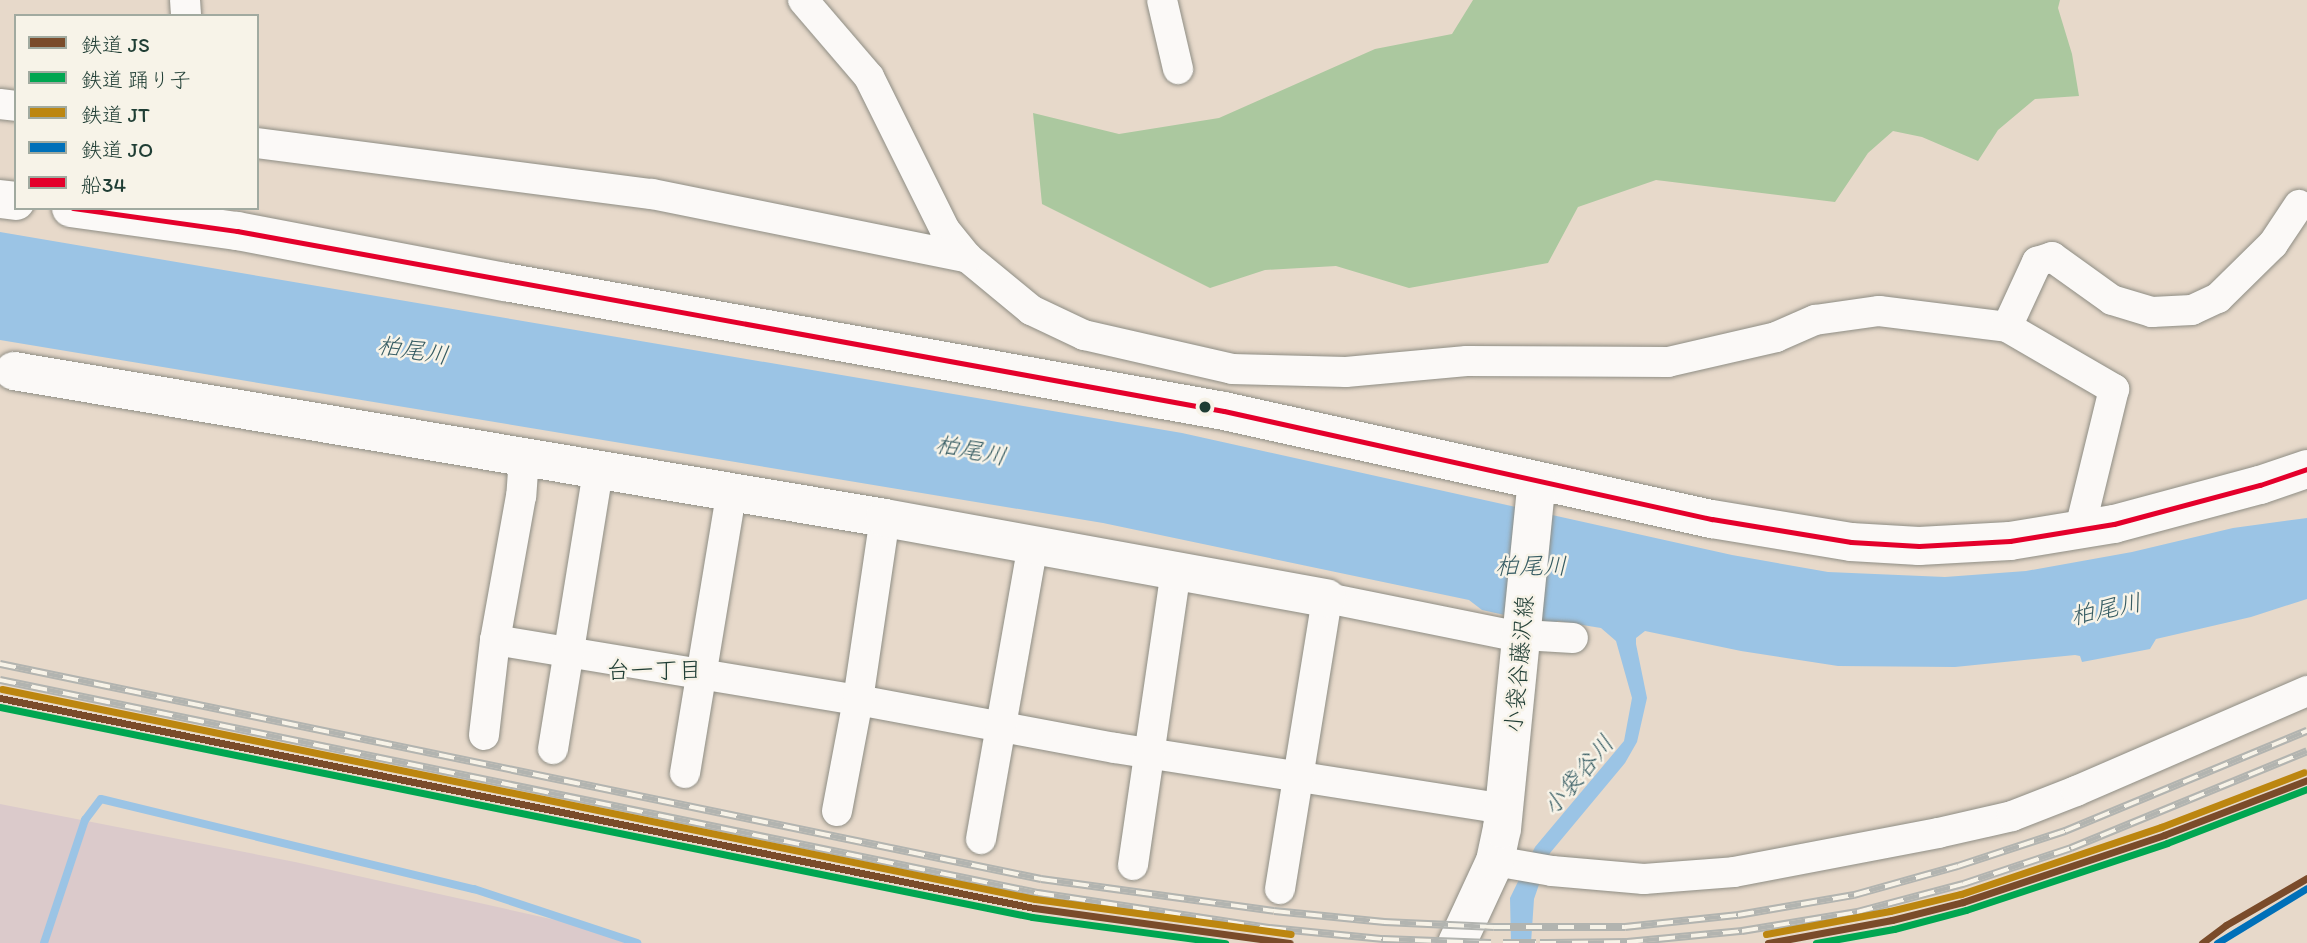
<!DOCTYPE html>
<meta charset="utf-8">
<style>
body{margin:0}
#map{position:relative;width:2307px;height:943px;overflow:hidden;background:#e7d9ca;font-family:Itim,"Klee One",sans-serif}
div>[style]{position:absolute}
.industrial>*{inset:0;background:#dbcacb}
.forest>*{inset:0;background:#abc89f}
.water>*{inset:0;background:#9bc4e5}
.stream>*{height:8px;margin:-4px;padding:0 4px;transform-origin:4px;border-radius:4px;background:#9bc4e5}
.roads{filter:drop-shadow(0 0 2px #8e8d84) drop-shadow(0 0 2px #8e8d84)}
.street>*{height:30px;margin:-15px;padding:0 15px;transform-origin:15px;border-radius:15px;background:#fbf9f7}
.secondary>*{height:38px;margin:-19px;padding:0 19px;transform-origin:19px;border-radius:19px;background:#fbf9f7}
.rail>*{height:8px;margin-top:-4px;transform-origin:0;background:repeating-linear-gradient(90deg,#f7f3e8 0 16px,#b2b4b0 0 32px);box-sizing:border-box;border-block:2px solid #b2b4b0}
.bus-1>*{height:5px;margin:-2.5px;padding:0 2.5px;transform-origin:2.5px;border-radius:2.5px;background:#e4002b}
.rail-1>*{height:7px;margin:-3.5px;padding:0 3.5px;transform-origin:3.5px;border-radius:3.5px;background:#7a4b2a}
.rail-2>*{height:7px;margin:-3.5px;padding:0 3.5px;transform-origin:3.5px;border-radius:3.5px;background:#00a651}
.rail-3>*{height:7px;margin:-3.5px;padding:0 3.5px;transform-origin:3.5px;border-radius:3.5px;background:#bc8610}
.rail-4>*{height:7px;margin:-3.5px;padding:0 3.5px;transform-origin:3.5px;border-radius:3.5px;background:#0070b9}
.dots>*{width:19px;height:19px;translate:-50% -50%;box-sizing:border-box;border:4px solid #f7f3e8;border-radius:50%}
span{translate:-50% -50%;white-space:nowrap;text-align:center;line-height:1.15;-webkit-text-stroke:5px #f7f3e8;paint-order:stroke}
.street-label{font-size:23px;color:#1f3d34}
.water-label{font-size:24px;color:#365c63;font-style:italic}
.neighbourhood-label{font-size:24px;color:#1f3d34}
.legend{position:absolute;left:14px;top:14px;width:245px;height:196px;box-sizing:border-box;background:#f7f3e8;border:2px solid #a1aaa0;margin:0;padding:9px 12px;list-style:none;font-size:21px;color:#1f3d34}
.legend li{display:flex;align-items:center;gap:14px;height:35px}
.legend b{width:35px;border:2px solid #a1aaa0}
</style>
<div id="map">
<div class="industrial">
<i style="clip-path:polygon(0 804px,295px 862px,605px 931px,639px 943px,0 943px)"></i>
</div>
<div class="forest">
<i style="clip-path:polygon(1473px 0,2060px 0,2058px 8px,2072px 54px,2079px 96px,2035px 99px,1998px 130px,1978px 161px,1922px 137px,1893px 131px,1868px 153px,1835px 202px,1656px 180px,1578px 207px,1548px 263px,1409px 288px,1336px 266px,1265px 270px,1210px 288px,1042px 204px,1033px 113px,1119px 134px,1219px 118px,1375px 49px,1452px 34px)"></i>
</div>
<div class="water">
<i style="clip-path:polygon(0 232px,1182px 433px,1732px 555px,1828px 572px,1945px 577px,2026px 571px,2132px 552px,2233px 528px,2307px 518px,2307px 599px,2251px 617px,2156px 639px,2150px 649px,2082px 662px,2080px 656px,2075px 655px,1955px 667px,1838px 666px,1741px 651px,1645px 631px,1636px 638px,1636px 644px,1647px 698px,1637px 742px,1625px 763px,1550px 853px,1534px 899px,1531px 943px,1511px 943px,1510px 898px,1535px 847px,1624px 741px,1632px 698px,1616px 641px,1601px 628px,1558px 621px,1549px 625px,1482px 610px,1469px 600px,1103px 523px,0 340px)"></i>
</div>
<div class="stream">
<i style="left:44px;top:943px;width:130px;rotate:-71.6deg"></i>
<i style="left:85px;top:820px;width:26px;rotate:-53deg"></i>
<i style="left:101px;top:799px;width:384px;rotate:13.6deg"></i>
<i style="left:474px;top:889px;width:172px;rotate:18.3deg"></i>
</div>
<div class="roads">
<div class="street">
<i style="left:185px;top:0;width:16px;rotate:86deg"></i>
<i style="left:803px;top:0;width:101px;rotate:49.4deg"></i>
<i style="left:869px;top:77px;width:171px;rotate:63.6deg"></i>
<i style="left:945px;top:230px;width:36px;rotate:51deg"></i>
<i style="left:968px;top:258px;width:82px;rotate:39.5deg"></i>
<i style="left:1031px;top:310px;width:59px;rotate:25.3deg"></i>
<i style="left:1084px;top:335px;width:152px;rotate:12.9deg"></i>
<i style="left:1232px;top:369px;width:114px;rotate:1.5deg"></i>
<i style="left:1346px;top:372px;width:121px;rotate:-5.2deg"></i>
<i style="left:1467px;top:361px;width:201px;rotate:0.3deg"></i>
<i style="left:1668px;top:362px;width:111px;rotate:-13deg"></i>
<i style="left:1776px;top:337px;width:43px;rotate:-23.6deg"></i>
<i style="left:1815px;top:320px;width:65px;rotate:-8deg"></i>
<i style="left:1879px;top:311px;width:129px;rotate:7.1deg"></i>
<i style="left:2007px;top:327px;width:124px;rotate:30.1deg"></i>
<i style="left:2114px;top:389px;width:144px;rotate:103.7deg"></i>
<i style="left:1162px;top:0;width:71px;rotate:76.9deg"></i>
<i style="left:0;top:104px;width:16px;rotate:7deg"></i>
<i style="left:257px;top:143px;width:398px;rotate:7.4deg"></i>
<i style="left:652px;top:194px;width:322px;rotate:11.4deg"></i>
<i style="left:2007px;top:327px;width:72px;rotate:-65.2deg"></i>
<i style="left:2037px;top:262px;width:16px;rotate:-18deg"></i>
<i style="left:2052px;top:257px;width:74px;rotate:35.6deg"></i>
<i style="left:2112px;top:300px;width:42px;rotate:16.7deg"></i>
<i style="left:2152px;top:312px;width:40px;rotate:-2.9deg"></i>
<i style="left:2192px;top:310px;width:29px;rotate:-25deg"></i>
<i style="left:2218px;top:298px;width:77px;rotate:-44.5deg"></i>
<i style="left:2273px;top:244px;width:47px;rotate:-56.3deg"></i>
<i style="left:524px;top:457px;width:39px;rotate:94deg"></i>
<i style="left:521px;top:496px;width:146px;rotate:100.2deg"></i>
<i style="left:495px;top:640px;width:368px;rotate:9.4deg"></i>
<i style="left:858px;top:700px;width:261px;rotate:10.6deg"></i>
<i style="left:1115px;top:748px;width:395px;rotate:8.9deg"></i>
<i style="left:484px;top:735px;width:96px;rotate:-83.4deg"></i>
<i style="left:553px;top:749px;width:283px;rotate:-80.8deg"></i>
<i style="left:685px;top:773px;width:283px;rotate:-80.6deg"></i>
<i style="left:837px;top:811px;width:113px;rotate:-79.3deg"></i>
<i style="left:858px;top:700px;width:184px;rotate:-81.6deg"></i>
<i style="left:981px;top:839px;width:300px;rotate:-80deg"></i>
<i style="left:1495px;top:861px;width:58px;rotate:10deg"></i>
<i style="left:1552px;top:871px;width:92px;rotate:5deg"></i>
<i style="left:1644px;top:879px;width:90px;rotate:-4.4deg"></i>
<i style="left:1734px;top:872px;width:208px;rotate:-10.8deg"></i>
<i style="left:1938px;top:833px;width:76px;rotate:-12.9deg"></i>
<i style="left:2012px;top:816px;width:69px;rotate:-21.3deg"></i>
<i style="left:2076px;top:791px;width:252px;rotate:-23.4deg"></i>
<i style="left:1133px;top:865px;width:299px;rotate:-81.7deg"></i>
<i style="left:1280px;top:889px;width:295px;rotate:-80.8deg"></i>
<i style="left:1327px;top:598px;width:183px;rotate:11.4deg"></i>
<i style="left:1506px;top:634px;width:67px;rotate:3.4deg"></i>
</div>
<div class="secondary">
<i style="left:0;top:199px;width:16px;rotate:7deg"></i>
<i style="left:71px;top:208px;width:168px;rotate:7.9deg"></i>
<i style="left:237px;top:231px;width:273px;rotate:10.8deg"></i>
<i style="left:505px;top:282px;width:730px;rotate:10.17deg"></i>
<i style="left:1224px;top:411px;width:500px;rotate:12.5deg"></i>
<i style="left:1712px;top:519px;width:141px;rotate:9.4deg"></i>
<i style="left:1851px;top:542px;width:68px;rotate:3.4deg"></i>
<i style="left:1919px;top:546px;width:91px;rotate:-3.1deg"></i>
<i style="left:2010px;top:541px;width:105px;rotate:-9.3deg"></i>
<i style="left:2114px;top:524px;width:151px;rotate:-15deg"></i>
<i style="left:2260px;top:485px;width:50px;rotate:-18.8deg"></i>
<i style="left:14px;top:371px;width:883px;rotate:9.58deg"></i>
<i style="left:885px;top:518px;width:449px;rotate:10.3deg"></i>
<i style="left:1457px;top:943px;width:90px;rotate:-65.1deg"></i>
<i style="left:1495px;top:861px;width:33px;rotate:-78deg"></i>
<i style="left:1502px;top:829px;width:350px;rotate:-84.3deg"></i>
</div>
</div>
<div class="rail">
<i style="left:0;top:664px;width:1063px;rotate:11.67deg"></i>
<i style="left:1041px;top:879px;width:235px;rotate:7.8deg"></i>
<i style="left:1274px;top:911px;width:111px;rotate:5.7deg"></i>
<i style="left:1384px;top:922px;width:110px;rotate:2.6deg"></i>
<i style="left:1494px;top:927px;width:131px"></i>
<i style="left:1625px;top:927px;width:114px;rotate:-6.1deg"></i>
<i style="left:1738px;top:915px;width:118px;rotate:-9.8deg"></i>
<i style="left:1854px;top:895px;width:108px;rotate:-15.6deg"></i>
<i style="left:1958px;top:866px;width:113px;rotate:-18.1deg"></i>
<i style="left:2065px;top:831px;width:262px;rotate:-22.5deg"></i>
<i style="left:0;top:680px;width:1060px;rotate:11.6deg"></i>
<i style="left:1038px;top:893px;width:235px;rotate:8.6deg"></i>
<i style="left:1270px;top:928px;width:114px;rotate:5.6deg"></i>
<i style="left:1383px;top:939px;width:108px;rotate:2.1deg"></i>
<i style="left:1503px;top:943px;width:33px"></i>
<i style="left:1540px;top:943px;width:87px;rotate:-0.7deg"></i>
<i style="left:1627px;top:942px;width:116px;rotate:-5.5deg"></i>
<i style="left:1742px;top:931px;width:117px;rotate:-9.4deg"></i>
<i style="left:1857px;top:912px;width:110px;rotate:-14.8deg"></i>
<i style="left:1963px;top:884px;width:114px;rotate:-18.4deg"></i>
<i style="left:2071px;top:848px;width:255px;rotate:-22.3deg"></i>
</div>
<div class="bus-1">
<i style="left:73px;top:208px;width:166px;rotate:8deg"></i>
<i style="left:237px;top:231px;width:1003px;rotate:10.34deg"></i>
<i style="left:1224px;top:411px;width:500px;rotate:12.5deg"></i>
<i style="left:1712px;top:519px;width:141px;rotate:9.4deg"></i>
<i style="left:1851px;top:542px;width:68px;rotate:3.4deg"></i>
<i style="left:1919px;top:546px;width:91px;rotate:-3.1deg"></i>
<i style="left:2010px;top:541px;width:105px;rotate:-9.3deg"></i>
<i style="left:2114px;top:524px;width:151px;rotate:-15deg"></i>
<i style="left:2260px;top:485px;width:50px;rotate:-18.8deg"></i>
</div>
<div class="rail-1">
<i style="left:0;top:698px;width:1055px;rotate:11.48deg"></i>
<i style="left:1034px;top:908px;width:258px;rotate:7.8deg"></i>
<i style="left:1768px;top:943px;width:126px;rotate:-10.5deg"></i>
<i style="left:1892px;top:920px;width:73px;rotate:-14.2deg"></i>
<i style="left:1963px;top:902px;width:212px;rotate:-18.4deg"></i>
<i style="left:2164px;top:835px;width:153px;rotate:-21deg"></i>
<i style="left:2202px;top:943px;width:30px;rotate:-37deg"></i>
<i style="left:2226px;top:925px;width:94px;rotate:-30.1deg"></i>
</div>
<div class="rail-2">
<i style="left:0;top:707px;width:1053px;rotate:11.5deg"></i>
<i style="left:1032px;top:917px;width:195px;rotate:7.7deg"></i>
<i style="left:1816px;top:943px;width:79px;rotate:-10.2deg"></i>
<i style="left:1894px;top:929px;width:74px;rotate:-14.8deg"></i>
<i style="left:1966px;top:910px;width:212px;rotate:-18.4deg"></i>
<i style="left:2167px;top:843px;width:150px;rotate:-21.1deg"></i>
</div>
<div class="rail-3">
<i style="left:2px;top:689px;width:1054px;rotate:11.49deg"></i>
<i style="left:1035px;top:899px;width:258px;rotate:7.8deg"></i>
<i style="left:1766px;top:934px;width:126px;rotate:-10.5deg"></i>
<i style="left:1890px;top:911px;width:73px;rotate:-13.5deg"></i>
<i style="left:1961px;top:894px;width:211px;rotate:-18.5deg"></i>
<i style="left:2161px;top:827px;width:153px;rotate:-21deg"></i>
</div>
<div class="rail-4">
<i style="left:2217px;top:943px;width:105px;rotate:-31.4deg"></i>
</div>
<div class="dots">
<i style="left:1205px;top:407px;background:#1f3d34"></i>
</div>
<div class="street-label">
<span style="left:1519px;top:664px;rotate:-85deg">小袋谷藤沢線</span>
</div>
<div class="water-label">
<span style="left:413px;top:350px;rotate:9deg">柏尾川</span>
<span style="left:971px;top:450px;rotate:11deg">柏尾川</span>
<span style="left:1531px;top:566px">柏尾川</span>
<span style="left:2106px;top:609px;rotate:-12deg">柏尾川</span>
<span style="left:1578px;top:775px;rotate:-50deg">小袋谷川</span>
</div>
<div class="neighbourhood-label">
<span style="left:654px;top:670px">台一丁目</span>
</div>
<ul class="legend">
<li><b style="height:9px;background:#7a4b2a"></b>鉄道 JS</li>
<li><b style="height:9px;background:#00a651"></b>鉄道 踊り子</li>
<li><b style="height:9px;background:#bc8610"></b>鉄道 JT</li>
<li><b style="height:9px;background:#0070b9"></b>鉄道 JO</li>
<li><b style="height:9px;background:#e4002b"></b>船34</li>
</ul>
</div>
